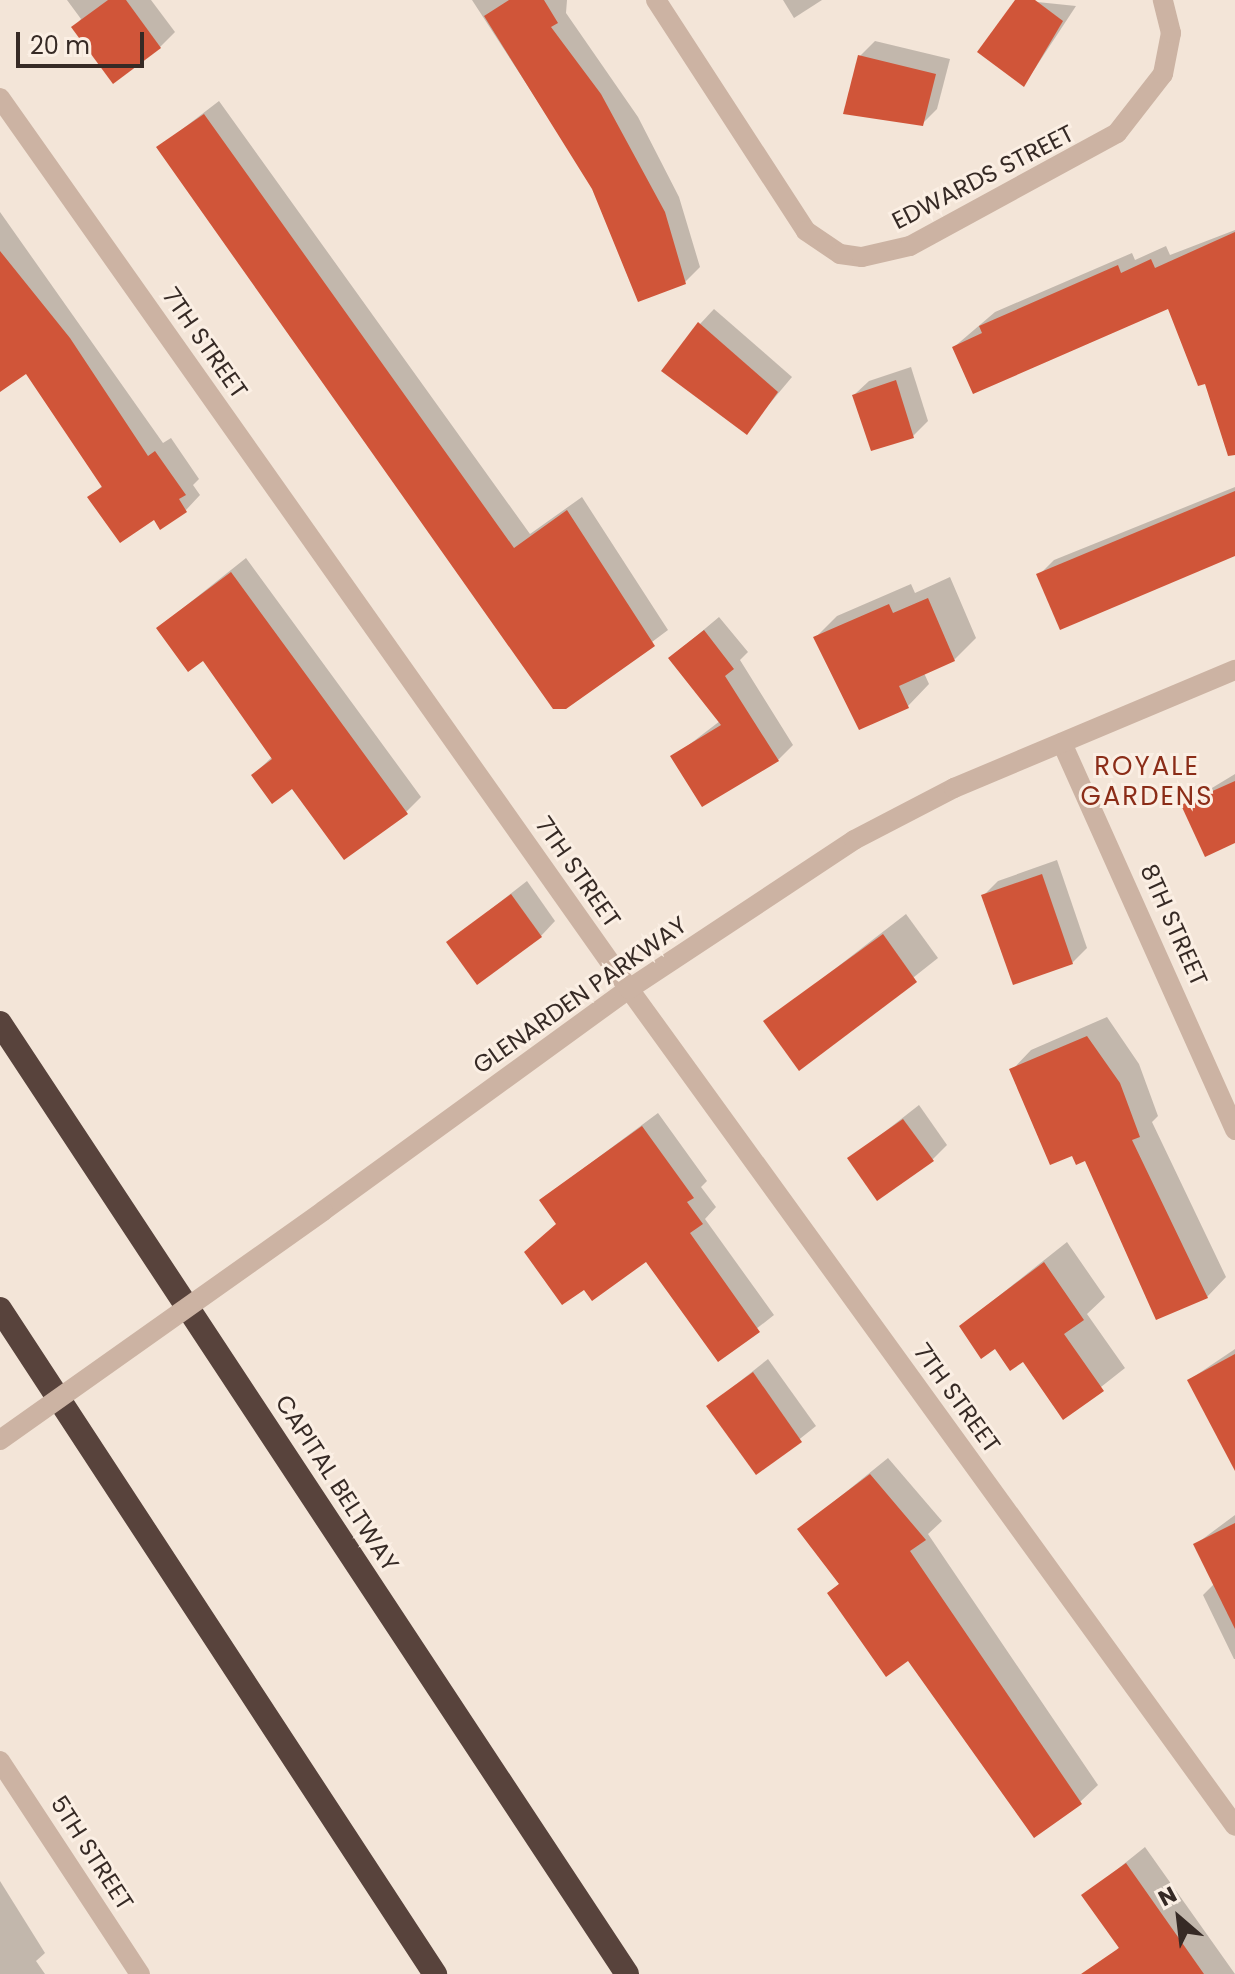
<!DOCTYPE html>
<style>
body{margin:0}
#map{position:relative;width:1235px;height:1974px;overflow:hidden;background:#f3e5d8;font-family:Poppins,sans-serif}
div>[style]{position:absolute}
.shadow>*{inset:0;background:#0003}
.building>*{inset:0;background:#d05539}
.minor>*{height:20px;margin:-10px;padding:0 10px;transform-origin:10px;border-radius:10px;background:#ccb3a3}
.tertiary>*{height:20px;margin:-10px;padding:0 10px;transform-origin:10px;border-radius:10px;background:#ccb3a3}
.motorway>*{height:24px;margin:-12px;padding:0 12px;transform-origin:12px;border-radius:12px;background:#58433c}
.tertiary-bridge>*{height:20px;margin:-10px;padding:0 10px;transform-origin:10px;border-radius:10px;background:#ccb3a3}
span{translate:-50% -50%;white-space:nowrap;text-align:center;line-height:1.15;-webkit-text-stroke:6px #fbefe4;paint-order:stroke}
.street-label{font-size:24px;color:#362a25}
.neighbourhood-label{font-size:26px;color:#8b2d18;letter-spacing:2px}
.north{position:absolute;left:1139px;top:1878px;width:80px;height:80px;-webkit-text-stroke:6px #fbefe4;paint-order:stroke;rotate:332deg;font-size:22px;font-weight:700;line-height:32px;text-align:center;color:#362a25}
.north::after{content:'';display:block;margin:auto;width:28px;height:36px;background:#362a25;clip-path:polygon(50% 0,100% 100%,50% 72%,0 100%)}
.scale{position:absolute;left:16px;top:32px;width:128px;height:36px;box-sizing:border-box;border:4px solid #362a25;border-top:0;padding-left:10px;font-size:24px;line-height:28px;white-space:nowrap;color:#362a25;-webkit-text-stroke:6px #fbefe4;paint-order:stroke}
</style>
<div id="map">
<div class="shadow">
<i style="clip-path:polygon(67px 0,151px 0,175px 32px,160px 47px,74px 27px,81px 19px)"></i>
<i style="clip-path:polygon(472px 0,567px 0,566px 13px,638px 117px,679px 197px,700px 267px,685px 282px,594px 188px)"></i>
<i style="clip-path:polygon(783px 0,822px 0,794px 18px)"></i>
<i style="clip-path:polygon(1018px 0,1076px 6px,1024px 85px)"></i>
<i style="clip-path:polygon(875px 41px,950px 59px,937px 109px,922px 124px,846px 112px,860px 56px)"></i>
<i style="clip-path:polygon(219px 101px,530px 534px,582px 497px,668px 630px,565px 707px,159px 147px)"></i>
<i style="clip-path:polygon(0 212px,163px 443px,171px 438px,199px 479px,193px 485px,200px 495px,186px 510px,90px 497px,103px 485px,26px 371px,0 373px)"></i>
<i style="clip-path:polygon(1235px 230px,1235px 366px,1169px 306px,954px 347px,995px 312px,1132px 253px,1135px 260px,1166px 246px,1170px 255px)"></i>
<i style="clip-path:polygon(714px 309px,792px 377px,746px 432px,700px 324px)"></i>
<i style="clip-path:polygon(911px 367px,928px 421px,913px 436px,854px 395px,869px 381px)"></i>
<i style="clip-path:polygon(1235px 487px,1235px 554px,1039px 575px,1054px 560px)"></i>
<i style="clip-path:polygon(246px 558px,421px 797px,406px 812px,253px 775px,272px 757px,203px 658px,158px 628px)"></i>
<i style="clip-path:polygon(950px 577px,976px 638px,954px 660px,924px 673px,929px 684px,908px 706px,815px 638px,837px 616px,911px 584px,915px 593px)"></i>
<i style="clip-path:polygon(719px 617px,748px 652px,740px 660px,793px 745px,778px 760px,673px 757px,720px 721px,670px 658px)"></i>
<i style="clip-path:polygon(1235px 774px,1235px 841px,1184px 805px)"></i>
<i style="clip-path:polygon(1057px 860px,1087px 948px,1072px 963px,984px 895px,998px 881px)"></i>
<i style="clip-path:polygon(527px 881px,555px 921px,541px 936px,449px 942px)"></i>
<i style="clip-path:polygon(906px 914px,938px 958px,799px 1068px,766px 1022px)"></i>
<i style="clip-path:polygon(1107px 1017px,1139px 1064px,1158px 1116px,1152px 1122px,1226px 1277px,1207px 1297px,1012px 1070px,1031px 1050px)"></i>
<i style="clip-path:polygon(919px 1105px,947px 1145px,932px 1160px,850px 1159px)"></i>
<i style="clip-path:polygon(658px 1113px,707px 1181px,701px 1187px,716px 1207px,705px 1219px,774px 1315px,718px 1359px,646px 1259px,558px 1223px,541px 1200px)"></i>
<i style="clip-path:polygon(1067px 1242px,1105px 1297px,1087px 1314px,1125px 1368px,1063px 1417px,1023px 1359px,961px 1326px)"></i>
<i style="clip-path:polygon(1235px 1349px,1235px 1463px,1189px 1380px)"></i>
<i style="clip-path:polygon(768px 1359px,816px 1426px,757px 1473px,709px 1406px)"></i>
<i style="clip-path:polygon(888px 1458px,942px 1521px,928px 1534px,1098px 1785px,1080px 1802px,829px 1593px,840px 1583px,800px 1529px)"></i>
<i style="clip-path:polygon(1235px 1515px,1235px 1659px,1234px 1659px,1203px 1595px,1215px 1583px,1196px 1544px)"></i>
<i style="clip-path:polygon(1145px 1847px,1235px 1974px,1127px 1974px,1113px 1954px,1120px 1946px,1084px 1896px)"></i>
<i style="clip-path:polygon(0 1881px,45px 1953px,36px 1961px,45px 1974px,0 1974px)"></i>
</div>
<div class="building">
<i style="clip-path:polygon(108px 0,126px 0,161px 48px,113px 84px,71px 27px)"></i>
<i style="clip-path:polygon(509px 0,544px 0,558px 23px,551px 27px,601px 94px,665px 212px,686px 284px,638px 302px,592px 189px,484px 16px)"></i>
<i style="clip-path:polygon(1015px 0,1035px 0,1063px 21px,1024px 87px,977px 52px)"></i>
<i style="clip-path:polygon(858px 55px,936px 74px,923px 126px,843px 114px)"></i>
<i style="clip-path:polygon(204px 114px,514px 548px,567px 510px,655px 646px,566px 709px,553px 709px,156px 147px)"></i>
<i style="clip-path:polygon(1235px 232px,1235px 455px,1228px 456px,1205px 384px,1198px 386px,1168px 309px,973px 394px,952px 347px,982px 333px,979px 326px,1118px 265px,1121px 273px,1151px 259px,1155px 268px)"></i>
<i style="clip-path:polygon(0 251px,70px 338px,148px 456px,155px 451px,186px 495px,179px 499px,187px 512px,160px 530px,154px 520px,120px 543px,87px 497px,102px 487px,26px 374px,0 392px)"></i>
<i style="clip-path:polygon(698px 322px,778px 392px,747px 435px,661px 371px)"></i>
<i style="clip-path:polygon(896px 380px,914px 438px,871px 451px,852px 395px)"></i>
<i style="clip-path:polygon(1235px 491px,1235px 556px,1060px 630px,1036px 574px)"></i>
<i style="clip-path:polygon(231px 572px,408px 814px,344px 860px,292px 789px,272px 804px,251px 775px,272px 759px,203px 661px,188px 672px,156px 628px)"></i>
<i style="clip-path:polygon(928px 598px,955px 661px,899px 686px,909px 708px,859px 730px,813px 637px,889px 604px,893px 613px)"></i>
<i style="clip-path:polygon(704px 630px,734px 669px,725px 676px,779px 761px,702px 807px,670px 756px,721px 725px,668px 658px)"></i>
<i style="clip-path:polygon(1235px 781px,1235px 843px,1205px 857px,1181px 805px)"></i>
<i style="clip-path:polygon(1042px 874px,1073px 964px,1013px 985px,981px 895px)"></i>
<i style="clip-path:polygon(511px 894px,542px 937px,477px 985px,446px 942px)"></i>
<i style="clip-path:polygon(883px 934px,917px 982px,799px 1071px,763px 1021px)"></i>
<i style="clip-path:polygon(1087px 1036px,1120px 1083px,1140px 1137px,1132px 1140px,1208px 1298px,1156px 1320px,1085px 1161px,1076px 1165px,1072px 1156px,1050px 1165px,1009px 1069px)"></i>
<i style="clip-path:polygon(903px 1119px,934px 1161px,877px 1201px,847px 1158px)"></i>
<i style="clip-path:polygon(642px 1126px,694px 1198px,687px 1202px,703px 1224px,690px 1233px,760px 1332px,718px 1362px,646px 1262px,592px 1301px,584px 1290px,562px 1305px,524px 1252px,556px 1224px,539px 1200px)"></i>
<i style="clip-path:polygon(1044px 1262px,1084px 1320px,1064px 1334px,1104px 1391px,1063px 1420px,1023px 1362px,1010px 1371px,995px 1349px,981px 1359px,959px 1326px)"></i>
<i style="clip-path:polygon(1235px 1354px,1235px 1471px,1187px 1380px)"></i>
<i style="clip-path:polygon(753px 1372px,802px 1442px,756px 1475px,706px 1406px)"></i>
<i style="clip-path:polygon(870px 1474px,926px 1540px,910px 1551px,1082px 1804px,1034px 1838px,908px 1661px,886px 1677px,827px 1593px,839px 1584px,797px 1529px)"></i>
<i style="clip-path:polygon(1235px 1523px,1235px 1629px,1193px 1544px)"></i>
<i style="clip-path:polygon(1126px 1863px,1204px 1974px,1081px 1974px,1119px 1948px,1081px 1895px)"></i>
</div>
<div class="minor">
<i style="left:656px;top:0;width:275px;rotate:57deg"></i>
<i style="left:806px;top:231px;width:41px;rotate:34.1deg"></i>
<i style="left:840px;top:254px;width:22px;rotate:8deg"></i>
<i style="left:862px;top:257px;width:49px;rotate:-12.9deg"></i>
<i style="left:910px;top:246px;width:236px;rotate:-28.6deg"></i>
<i style="left:1117px;top:133px;width:75px;rotate:-52.1deg"></i>
<i style="left:1163px;top:74px;width:42px;rotate:-79deg"></i>
<i style="left:1171px;top:33px;width:34px;rotate:-104deg"></i>
<i style="left:0;top:98px;width:1091px;rotate:54.78deg"></i>
<i style="left:629px;top:989px;width:1033px;rotate:54.09deg"></i>
<i style="left:1062px;top:743px;width:424px;rotate:65.9deg"></i>
<i style="left:0;top:1761px;width:255px;rotate:56.7deg"></i>
</div>
<div class="tertiary">
<i style="left:323px;top:1211px;width:378px;rotate:-36deg"></i>
<i style="left:629px;top:989px;width:270px;rotate:-33.5deg"></i>
<i style="left:854px;top:840px;width:113px;rotate:-27.5deg"></i>
<i style="left:954px;top:788px;width:305px;rotate:-22.8deg"></i>
</div>
<div class="motorway">
<i style="left:0;top:1023px;width:1139px;rotate:56.6deg"></i>
<i style="left:0;top:1309px;width:795px;rotate:56.81deg"></i>
</div>
<div class="tertiary-bridge">
<i style="left:0;top:1440px;width:396px;rotate:-35.3deg"></i>
</div>
<div class="street-label">
<span style="left:983px;top:177px;rotate:-27deg">EDWARDS STREET</span>
<span style="left:205px;top:343px;rotate:55deg">7TH STREET</span>
<span style="left:578px;top:872px;rotate:55deg">7TH STREET</span>
<span style="left:1174px;top:925px;rotate:66deg">8TH STREET</span>
<span style="left:580px;top:995px;rotate:-35deg">GLENARDEN PARKWAY</span>
<span style="left:957px;top:1398px;rotate:54deg">7TH STREET</span>
<span style="left:337px;top:1483px;rotate:57deg">CAPITAL BELTWAY</span>
<span style="left:92px;top:1853px;rotate:57deg">5TH STREET</span>
</div>
<div class="neighbourhood-label">
<span style="left:1147px;top:782px">ROYALE<br>GARDENS</span>
</div>
<div class="north">N</div>
<div class="scale">20 m</div>
</div>
